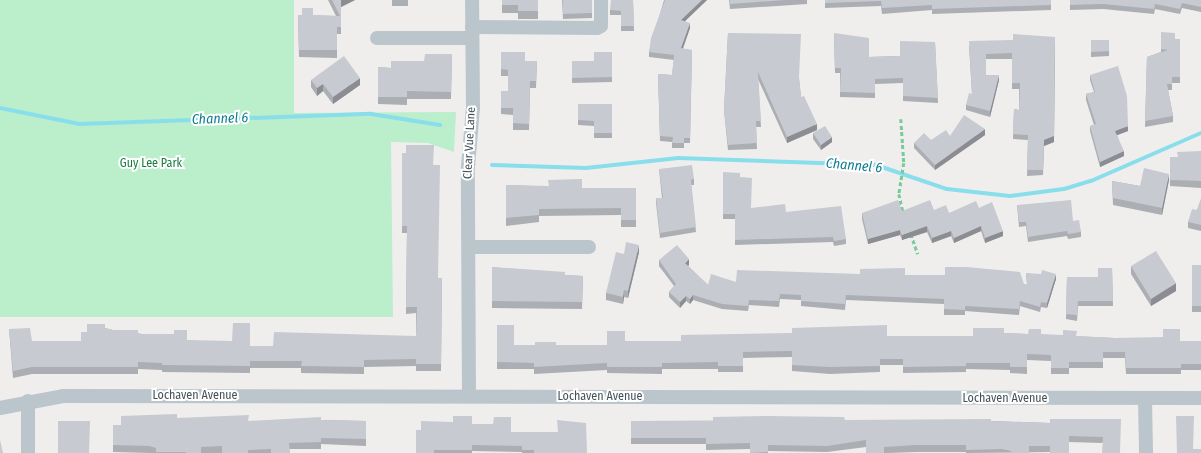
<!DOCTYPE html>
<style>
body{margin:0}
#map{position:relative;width:1201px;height:453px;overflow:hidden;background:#f0eded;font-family:"Fira Sans Condensed",sans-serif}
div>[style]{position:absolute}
.green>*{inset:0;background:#bbeecb}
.stream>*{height:4px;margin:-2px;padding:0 2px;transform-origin:2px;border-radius:2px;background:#88deeb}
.path>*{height:2.5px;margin-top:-1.25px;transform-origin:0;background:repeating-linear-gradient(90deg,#73cc99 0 4px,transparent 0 6.5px)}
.minor>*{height:14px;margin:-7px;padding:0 7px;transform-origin:7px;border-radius:7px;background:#bbc6cc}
.wall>*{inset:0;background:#abaeb3}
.shaded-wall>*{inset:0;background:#8b8d92}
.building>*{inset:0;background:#c7cad0}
span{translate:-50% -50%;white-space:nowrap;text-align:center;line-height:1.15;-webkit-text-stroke:4px #fff;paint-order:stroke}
.street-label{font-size:12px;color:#45525a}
.park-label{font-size:12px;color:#177b41}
.water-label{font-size:14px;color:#0e7e90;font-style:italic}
</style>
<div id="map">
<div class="green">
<i style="clip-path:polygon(0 0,294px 0,294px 113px,456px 112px,454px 152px,428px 143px,391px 142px,393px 317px,0 317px)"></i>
</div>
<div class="stream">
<i style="left:0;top:108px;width:81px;rotate:11.4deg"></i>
<i style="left:79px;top:124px;width:292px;rotate:-2deg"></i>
<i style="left:371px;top:114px;width:70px;rotate:9.1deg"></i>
<i style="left:492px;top:165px;width:94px;rotate:1.8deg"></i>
<i style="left:586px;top:168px;width:93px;rotate:-6.2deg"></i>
<i style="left:678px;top:158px;width:198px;rotate:2deg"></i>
<i style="left:876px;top:165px;width:75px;rotate:18.7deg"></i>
<i style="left:947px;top:189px;width:63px;rotate:6.3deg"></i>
<i style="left:1010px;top:196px;width:54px;rotate:-7.4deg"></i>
<i style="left:1064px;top:189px;width:28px;rotate:-17deg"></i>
<i style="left:1091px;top:181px;width:120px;rotate:-23.6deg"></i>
</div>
<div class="path">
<i style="left:901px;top:119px;width:44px;rotate:86.1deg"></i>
<i style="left:904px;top:163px;width:31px;rotate:99deg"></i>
<i style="left:899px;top:194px;width:18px;rotate:77deg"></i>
<i style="left:911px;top:234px;width:21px;rotate:71deg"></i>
</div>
<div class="minor">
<i style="left:472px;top:27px;width:125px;rotate:0.5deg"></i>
<i style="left:597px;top:28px;width:4px;rotate:-27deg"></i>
<i style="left:601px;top:26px;width:26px;rotate:-90deg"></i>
<i style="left:377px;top:38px;width:95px"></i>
<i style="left:469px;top:247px;width:120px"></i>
<i style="left:469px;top:396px;width:229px;rotate:-90.3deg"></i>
<i style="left:468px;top:167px;width:60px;rotate:-85.2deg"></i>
<i style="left:473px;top:107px;width:107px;rotate:-90.5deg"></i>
<i style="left:1145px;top:399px;width:54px;rotate:88.9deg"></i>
<i style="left:0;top:408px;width:64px;rotate:-10.8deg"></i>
<i style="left:63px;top:396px;width:1138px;rotate:0.1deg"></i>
<i style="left:28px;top:453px;width:52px;rotate:-90deg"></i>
</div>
<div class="wall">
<i style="clip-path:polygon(328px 0,355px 0,341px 7px,341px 34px,337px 34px,337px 58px,299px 57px,298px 15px,336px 16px)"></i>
<i style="clip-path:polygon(392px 0,408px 0,408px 6px,392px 6px)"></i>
<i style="clip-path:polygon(502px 0,538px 0,538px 19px,518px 19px,518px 13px,502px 13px)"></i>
<i style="clip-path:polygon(562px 0,592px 0,592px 18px,563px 19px)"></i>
<i style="clip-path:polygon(633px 0,634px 31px,621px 31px,621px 15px,610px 15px,610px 10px)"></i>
<i style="clip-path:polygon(664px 0,707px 0,685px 21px,690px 28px,683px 49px,692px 50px,690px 143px,684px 143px,684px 148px,672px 148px,672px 142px,660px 141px,658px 74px,672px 75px,674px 60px,649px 57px,649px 52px)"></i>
<i style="clip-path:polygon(729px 0,807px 0,807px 4px,730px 9px)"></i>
<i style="clip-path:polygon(825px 0,1051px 0,1051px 10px,932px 14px,932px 10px,882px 14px,881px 6px,825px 8px)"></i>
<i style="clip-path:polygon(1070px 0,1201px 0,1201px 12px,1182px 8px,1180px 14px,1155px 9px,1154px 14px,1103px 9px,1070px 10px)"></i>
<i style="clip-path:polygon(728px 33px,799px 79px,801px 97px,817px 130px,787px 143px,758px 79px,761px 127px,756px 127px,757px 149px,728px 150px,724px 110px)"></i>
<i style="clip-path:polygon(834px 33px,869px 57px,900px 56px,935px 42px,938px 103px,903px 101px,903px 83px,875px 84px,875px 98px,840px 97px,840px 73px,835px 73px)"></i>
<i style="clip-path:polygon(1175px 39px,1180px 39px,1180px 83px,1172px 83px,1172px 90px,1168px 90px,1173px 116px,1173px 122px,1145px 127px,1147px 57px,1161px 52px,1161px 49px)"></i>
<i style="clip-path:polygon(1013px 40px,1054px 142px,1044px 146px,1043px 175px,1027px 176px,1028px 140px,1013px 139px,1014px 109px,1019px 110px,1019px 89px,1012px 89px,1012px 59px,986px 59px,986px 75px,999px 80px,990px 117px,966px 110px,966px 105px,972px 94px,969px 46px)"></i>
<i style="clip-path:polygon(1091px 40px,1109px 40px,1109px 56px,1091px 57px)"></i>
<i style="clip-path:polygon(501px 52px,525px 61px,537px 61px,536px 88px,530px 88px,529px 130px,513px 130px,513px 115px,501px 114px,501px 91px,508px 91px,508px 76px,501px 76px)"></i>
<i style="clip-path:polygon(612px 52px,612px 82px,572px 83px,572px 61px,594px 61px)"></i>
<i style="clip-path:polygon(452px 54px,451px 99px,407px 99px,407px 105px,378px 104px,378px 67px,391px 68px,424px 61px)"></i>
<i style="clip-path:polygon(1090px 75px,1128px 131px,1117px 135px,1124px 156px,1100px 167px,1090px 131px,1090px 126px,1094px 125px,1086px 100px,1086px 94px,1094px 92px,1090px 80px)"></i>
<i style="clip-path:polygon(311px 80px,360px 85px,333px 104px,323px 91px,317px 96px,311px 87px)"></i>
<i style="clip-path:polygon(578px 104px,612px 104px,612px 138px,594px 138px,594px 126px,578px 125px)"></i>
<i style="clip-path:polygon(813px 133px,832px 142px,821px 150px,813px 139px)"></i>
<i style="clip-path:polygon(985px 135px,935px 170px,914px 148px,914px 143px,931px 140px,950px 136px)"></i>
<i style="clip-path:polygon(1201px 151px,1201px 188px,1170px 186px,1170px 157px,1178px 157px)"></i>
<i style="clip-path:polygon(402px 153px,434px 165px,438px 278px,442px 278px,441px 371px,416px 371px,416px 366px,364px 367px,364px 374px,301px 373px,301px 368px,250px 368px,250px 373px,162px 372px,162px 370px,138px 369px,138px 374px,32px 374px,13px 378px,9px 329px,32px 341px,81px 341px,87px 332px,105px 328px,113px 330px,187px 340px,250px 346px,273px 346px,416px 336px,416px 313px,406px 314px,407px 233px,402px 233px)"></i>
<i style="clip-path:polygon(659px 169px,694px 179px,694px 185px,691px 185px,696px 232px,660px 238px,656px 203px,656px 198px,662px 198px)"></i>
<i style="clip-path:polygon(723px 172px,740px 177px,751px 208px,786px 212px,846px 239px,846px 244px,834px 246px,833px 242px,735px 245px,735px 219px,723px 219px)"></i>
<i style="clip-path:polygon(1169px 180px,1162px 215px,1113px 205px,1112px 181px,1140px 186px)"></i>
<i style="clip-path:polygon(506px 185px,582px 188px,636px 188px,636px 227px,621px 227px,621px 215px,539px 216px,539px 222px,506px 226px)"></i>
<i style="clip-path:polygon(1201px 199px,1201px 231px,1188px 228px,1188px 222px,1197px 210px)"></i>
<i style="clip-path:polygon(1017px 205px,1073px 221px,1081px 232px,1081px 237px,1068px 239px,1067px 236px,1028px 242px,1026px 226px,1019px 227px)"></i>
<i style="clip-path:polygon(979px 208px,1003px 236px,985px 243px,981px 231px,954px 243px,951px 236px,932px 243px,927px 232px,902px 240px,900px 235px,868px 244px,862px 219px,862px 213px,934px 210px,949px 213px)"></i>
<i style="clip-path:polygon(639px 252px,628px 298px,624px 297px,623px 304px,606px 300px,606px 293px,624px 254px)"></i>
<i style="clip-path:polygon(659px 260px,689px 265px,688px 266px,708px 285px,736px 282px,860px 274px,905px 275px,1024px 284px,1027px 284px,1026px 273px,1056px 279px,1047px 308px,1041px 307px,1040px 312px,1020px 306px,1019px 315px,965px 311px,965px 315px,944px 315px,944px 304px,846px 300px,845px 310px,801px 306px,801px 300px,780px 299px,779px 307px,749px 305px,748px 311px,722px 309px,693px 300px,690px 304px,686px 301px,680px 308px,669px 297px,669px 292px,674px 286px,659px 266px)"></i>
<i style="clip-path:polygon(1192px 265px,1201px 265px,1201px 312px,1192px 312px)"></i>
<i style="clip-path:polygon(1131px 266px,1176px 291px,1151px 306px,1131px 274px)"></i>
<i style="clip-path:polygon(492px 267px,565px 275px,583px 276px,582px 309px,492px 308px)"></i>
<i style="clip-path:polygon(1112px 268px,1113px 306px,1078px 306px,1077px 321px,1066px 319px,1067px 277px,1098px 277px)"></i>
<i style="clip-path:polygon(497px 325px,514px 345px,607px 345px,625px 341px,681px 341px,887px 336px,973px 336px,1004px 333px,1180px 341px,1201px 341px,1201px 370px,1181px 370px,1181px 374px,1126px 374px,1125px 358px,1103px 358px,1103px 368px,1069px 368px,1069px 374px,1051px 374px,1051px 361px,1027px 360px,1027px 374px,1010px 373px,1010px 370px,966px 369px,966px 372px,903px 373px,903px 365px,880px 365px,880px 372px,830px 374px,792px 371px,792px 357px,743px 358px,743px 372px,718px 372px,718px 369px,662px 369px,662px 374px,607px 373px,607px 370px,534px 374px,534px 369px,497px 369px)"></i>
<i style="clip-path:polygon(177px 418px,248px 421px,321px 420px,366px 421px,366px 446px,321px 444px,321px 449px,289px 449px,290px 453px,151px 453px,113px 452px,113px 425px,121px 425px)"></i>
<i style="clip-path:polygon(1121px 419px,1102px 443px,1069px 442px,1050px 452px,966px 453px,966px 452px,916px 452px,888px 453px,866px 453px,866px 447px,827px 452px,768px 451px,768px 453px,750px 453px,750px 449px,706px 450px,706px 444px,631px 444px,631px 421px,845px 420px,991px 421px,1050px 423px)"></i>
<i style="clip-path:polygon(472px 424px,511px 432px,587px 453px,522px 453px,522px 452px,472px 451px,472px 453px,416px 453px,421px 430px)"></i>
</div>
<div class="shaded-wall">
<i style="clip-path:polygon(341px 0,355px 0,341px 7px,341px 34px)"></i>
<i style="clip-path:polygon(702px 0,707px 0,681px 25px,681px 20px)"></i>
<i style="clip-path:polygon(690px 23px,690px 28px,681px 53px,681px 48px)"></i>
<i style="clip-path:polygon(1055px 37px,1054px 142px,1044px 146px,1043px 175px,1044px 140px)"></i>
<i style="clip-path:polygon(999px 75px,999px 80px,990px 117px,990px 111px)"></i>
<i style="clip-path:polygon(360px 78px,360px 85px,333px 104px,333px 97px)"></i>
<i style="clip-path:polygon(323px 84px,323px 91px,317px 96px,317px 88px)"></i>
<i style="clip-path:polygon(817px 124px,817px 130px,787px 143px,787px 137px)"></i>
<i style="clip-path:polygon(1128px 126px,1128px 131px,1115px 136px,1115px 131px)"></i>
<i style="clip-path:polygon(985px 129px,985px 135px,935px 170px,935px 165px)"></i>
<i style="clip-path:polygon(832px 137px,832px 142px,821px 150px,821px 145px)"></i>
<i style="clip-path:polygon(1124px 151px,1124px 156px,1100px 167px,1100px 162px)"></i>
<i style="clip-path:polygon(1169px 174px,1169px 180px,1162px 215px,1162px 208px)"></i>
<i style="clip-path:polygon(927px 226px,927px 232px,902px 240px,902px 235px)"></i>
<i style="clip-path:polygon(981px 226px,981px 231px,954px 243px,954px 238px)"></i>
<i style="clip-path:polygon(900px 230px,900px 235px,868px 244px,868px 239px)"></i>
<i style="clip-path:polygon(951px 231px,951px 236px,932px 243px,932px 238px)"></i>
<i style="clip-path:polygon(1003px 231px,1003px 236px,985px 243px,985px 238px)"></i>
<i style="clip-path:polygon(639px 245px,639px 252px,628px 298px,628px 291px)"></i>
<i style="clip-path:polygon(689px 259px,689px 265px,685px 268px,685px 263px)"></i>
<i style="clip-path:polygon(1056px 274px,1056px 279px,1047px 308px,1047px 303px)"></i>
<i style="clip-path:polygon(1176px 283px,1176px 291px,1151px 306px,1151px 299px)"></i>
<i style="clip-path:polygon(624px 290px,624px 297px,623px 304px,623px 297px)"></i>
<i style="clip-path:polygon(693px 295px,693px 300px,690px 304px,690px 299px)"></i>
<i style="clip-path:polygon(686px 296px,686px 301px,680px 308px,680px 302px)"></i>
</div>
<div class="building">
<i style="clip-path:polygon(332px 0,341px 0,341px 27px,337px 27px,337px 50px,299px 50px,298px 15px,302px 15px,302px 8px,313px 8px,313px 15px,340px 16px)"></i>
<i style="clip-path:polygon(502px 0,538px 0,538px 11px,518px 11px,518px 5px,502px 5px)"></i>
<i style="clip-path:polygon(563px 0,592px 0,592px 13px,563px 14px)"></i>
<i style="clip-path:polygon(611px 0,633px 0,634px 26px,621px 26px,621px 11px,610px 10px)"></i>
<i style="clip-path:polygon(665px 0,702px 0,681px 20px,690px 23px,681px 48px,692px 50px,690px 138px,684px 138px,684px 143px,672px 143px,673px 137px,660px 136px,658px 74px,672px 75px,674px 55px,649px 52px,651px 38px)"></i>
<i style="clip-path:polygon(730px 0,785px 0,730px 4px)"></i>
<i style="clip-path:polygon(825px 0,1051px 0,1051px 5px,932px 9px,932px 5px,882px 8px,881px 1px,825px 3px)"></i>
<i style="clip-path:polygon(1070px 0,1201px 0,1201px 7px,1182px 3px,1180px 9px,1155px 4px,1154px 9px,1103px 4px,1070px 5px)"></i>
<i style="clip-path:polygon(1161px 32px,1175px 33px,1175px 39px,1180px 39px,1180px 77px,1172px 77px,1172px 84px,1167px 84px,1173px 116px,1145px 121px,1147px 57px,1168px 50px,1161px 49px)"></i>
<i style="clip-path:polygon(728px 33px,801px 34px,799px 77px,801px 97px,804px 96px,817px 124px,787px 137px,758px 72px,761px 121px,756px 121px,757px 143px,728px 145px,724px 110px)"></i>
<i style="clip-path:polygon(834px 33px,869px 38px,869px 57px,900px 56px,900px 41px,935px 42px,938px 98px,903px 96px,903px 78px,875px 79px,875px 93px,840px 92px,841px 68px,835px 68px)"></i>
<i style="clip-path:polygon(1013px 34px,1055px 37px,1054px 136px,1044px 140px,1043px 170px,1027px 170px,1028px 135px,1013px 134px,1014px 109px,1019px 110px,1020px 83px,1012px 83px,1012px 53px,986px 54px,986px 75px,999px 75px,990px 111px,966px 105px,969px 93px,972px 94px,969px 41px,1013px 40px)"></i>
<i style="clip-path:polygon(1091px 40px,1109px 40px,1109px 51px,1091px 52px)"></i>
<i style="clip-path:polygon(501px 52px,525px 52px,525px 61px,537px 61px,536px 81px,530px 81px,529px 124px,513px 123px,513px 108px,501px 108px,501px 91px,508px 91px,508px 70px,501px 69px)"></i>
<i style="clip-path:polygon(594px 52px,612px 52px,612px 77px,572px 78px,572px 61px,594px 61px)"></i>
<i style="clip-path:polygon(425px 54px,452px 54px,451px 92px,407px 91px,407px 97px,378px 97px,378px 67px,391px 68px,391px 61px,424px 61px)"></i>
<i style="clip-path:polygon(344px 56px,360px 78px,333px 97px,323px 84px,317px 88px,311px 80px)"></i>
<i style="clip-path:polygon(1118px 66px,1127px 96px,1128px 126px,1115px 131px,1124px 151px,1100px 162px,1090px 126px,1096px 124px,1086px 94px,1095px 92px,1090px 75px)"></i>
<i style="clip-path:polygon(578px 104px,612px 104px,612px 133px,594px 133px,594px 121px,578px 120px)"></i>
<i style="clip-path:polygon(964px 115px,985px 129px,935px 165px,914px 143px,924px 133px,931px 140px,946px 130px,950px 136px)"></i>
<i style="clip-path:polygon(825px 126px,832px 137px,821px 145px,813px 133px)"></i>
<i style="clip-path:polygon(406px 145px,434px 145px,433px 165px,440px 165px,438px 278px,442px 278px,441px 364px,416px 364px,416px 359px,364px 360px,364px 367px,301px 366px,302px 361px,250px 361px,250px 366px,162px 365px,162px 363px,138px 362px,138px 367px,32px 367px,13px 371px,9px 329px,30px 328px,32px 341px,81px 341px,81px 332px,87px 332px,87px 324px,105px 324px,105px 328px,113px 330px,138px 330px,138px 334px,174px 334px,174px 330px,187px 330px,187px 340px,232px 341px,233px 323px,250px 323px,250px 346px,273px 346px,274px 332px,416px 336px,417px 307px,406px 307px,407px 226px,402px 226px,402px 153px,406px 153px)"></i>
<i style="clip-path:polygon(1201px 151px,1201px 181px,1170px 180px,1170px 157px,1178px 157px,1177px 152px)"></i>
<i style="clip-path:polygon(692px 165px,694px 179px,691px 180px,696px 227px,660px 233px,656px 198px,663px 198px,659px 169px)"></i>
<i style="clip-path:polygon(1144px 168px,1169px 174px,1162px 208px,1113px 198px,1112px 181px,1140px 186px)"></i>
<i style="clip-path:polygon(723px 172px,740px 173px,740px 177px,752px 178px,751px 208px,785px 204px,786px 212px,841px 206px,846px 239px,834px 241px,833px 237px,735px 240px,735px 214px,723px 214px)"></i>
<i style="clip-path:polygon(582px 179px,582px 188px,636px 188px,636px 220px,621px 220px,621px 208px,539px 209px,539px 215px,506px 218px,506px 185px,549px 186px,548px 180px)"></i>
<i style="clip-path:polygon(1201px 199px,1201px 225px,1188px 222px,1192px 209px,1197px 210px)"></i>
<i style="clip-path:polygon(898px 200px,902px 211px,930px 200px,934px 210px,946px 205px,949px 213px,976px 201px,979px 208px,992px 202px,1003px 231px,985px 238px,981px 226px,954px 238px,951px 231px,932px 238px,927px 226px,902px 235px,900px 230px,868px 239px,862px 213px)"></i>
<i style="clip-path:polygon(1071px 200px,1073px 221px,1079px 220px,1081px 232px,1068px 234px,1067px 231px,1028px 237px,1026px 222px,1019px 222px,1017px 205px)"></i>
<i style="clip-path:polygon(626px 242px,639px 245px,628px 291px,624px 290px,623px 297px,606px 293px,616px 252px,624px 254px)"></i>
<i style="clip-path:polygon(677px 245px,689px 259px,685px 263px,708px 285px,711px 274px,736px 282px,737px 270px,860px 274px,860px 269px,905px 268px,905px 275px,945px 275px,945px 267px,966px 267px,1020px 272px,1024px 284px,1027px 284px,1026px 273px,1041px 274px,1042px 270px,1056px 274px,1047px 303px,1041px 302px,1040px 307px,1020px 301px,1019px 309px,965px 306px,965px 310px,944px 309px,944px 299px,846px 295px,845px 304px,801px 301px,801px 295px,780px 294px,779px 301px,749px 300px,748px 306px,722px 304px,693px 295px,690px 299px,686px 296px,680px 302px,669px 292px,676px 284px,659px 260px)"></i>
<i style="clip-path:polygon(1156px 251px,1176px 283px,1151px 299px,1131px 266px)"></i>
<i style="clip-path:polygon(1192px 265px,1201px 265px,1201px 306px,1192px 306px)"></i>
<i style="clip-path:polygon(492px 267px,565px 272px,565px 275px,583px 276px,582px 302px,492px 301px)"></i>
<i style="clip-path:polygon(1098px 268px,1112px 268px,1113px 301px,1078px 301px,1077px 315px,1066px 314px,1067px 277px,1098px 277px)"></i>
<i style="clip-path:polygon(497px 325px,514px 325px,514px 345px,535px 345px,535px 342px,556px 342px,556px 345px,607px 345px,607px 331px,625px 331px,625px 341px,681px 341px,681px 335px,792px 333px,792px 328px,887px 325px,887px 336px,973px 336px,973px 328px,1004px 328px,1004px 333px,1028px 334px,1029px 329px,1041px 329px,1041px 334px,1063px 335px,1063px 330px,1077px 331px,1076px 336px,1115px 338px,1163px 337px,1163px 329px,1180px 329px,1180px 341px,1201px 341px,1201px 364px,1181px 364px,1181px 368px,1126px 368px,1125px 352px,1103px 352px,1103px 362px,1069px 362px,1069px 368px,1051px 368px,1051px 355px,1027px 354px,1027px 367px,1010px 367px,1010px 363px,966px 363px,966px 366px,903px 367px,903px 359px,880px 359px,880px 366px,830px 367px,792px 365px,792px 351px,743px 352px,743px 366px,718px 366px,718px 362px,662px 363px,662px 367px,607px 367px,607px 363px,534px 367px,534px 363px,497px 362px)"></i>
<i style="clip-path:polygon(177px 414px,177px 418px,249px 415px,248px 421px,321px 417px,321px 420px,366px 421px,366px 439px,321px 438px,321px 442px,289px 443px,290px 453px,271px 453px,271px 449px,248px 450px,248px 453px,222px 453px,222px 446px,201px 447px,201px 453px,186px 453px,186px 452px,156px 452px,156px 448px,149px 446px,113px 445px,113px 425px,121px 425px,121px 416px)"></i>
<i style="clip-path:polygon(453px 416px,472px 416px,472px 424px,493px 424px,494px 417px,511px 417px,511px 432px,558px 432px,557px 420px,586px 423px,587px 453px,534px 453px,534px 450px,522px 450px,522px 446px,472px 445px,472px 450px,434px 450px,434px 453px,416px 453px,416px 430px,421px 430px,421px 421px,453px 422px)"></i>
<i style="clip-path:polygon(768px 416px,844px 417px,845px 420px,991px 419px,991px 421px,1050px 423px,1050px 419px,1121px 419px,1120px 453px,1102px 453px,1103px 437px,1069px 436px,1069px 453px,1050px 453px,1050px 446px,1029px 446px,1029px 453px,1011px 453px,1011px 451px,1002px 449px,966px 450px,966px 445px,916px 445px,884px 447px,884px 453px,866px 453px,866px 440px,827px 446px,768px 445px,768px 452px,750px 453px,750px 443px,706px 444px,706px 438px,631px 438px,631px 421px,713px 421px,713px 417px)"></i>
<i style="clip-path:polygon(1176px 416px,1194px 416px,1193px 449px,1201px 449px,1201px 453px,1177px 453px)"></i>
<i style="clip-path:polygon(58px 421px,90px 421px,89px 453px,58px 453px)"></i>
<i style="clip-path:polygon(0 440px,3px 453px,0 453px)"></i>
</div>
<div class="street-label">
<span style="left:470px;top:143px;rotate:-87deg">Clear Vue Lane</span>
<span style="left:195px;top:396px">Lochaven Avenue</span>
<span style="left:600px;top:397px">Lochaven Avenue</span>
<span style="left:1005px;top:399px">Lochaven Avenue</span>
</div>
<div class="park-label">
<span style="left:151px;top:164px">Guy Lee Park</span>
</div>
<div class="water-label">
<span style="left:220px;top:119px;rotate:-2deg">Channel 6</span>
<span style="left:854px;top:166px;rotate:5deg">Channel 6</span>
</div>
</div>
